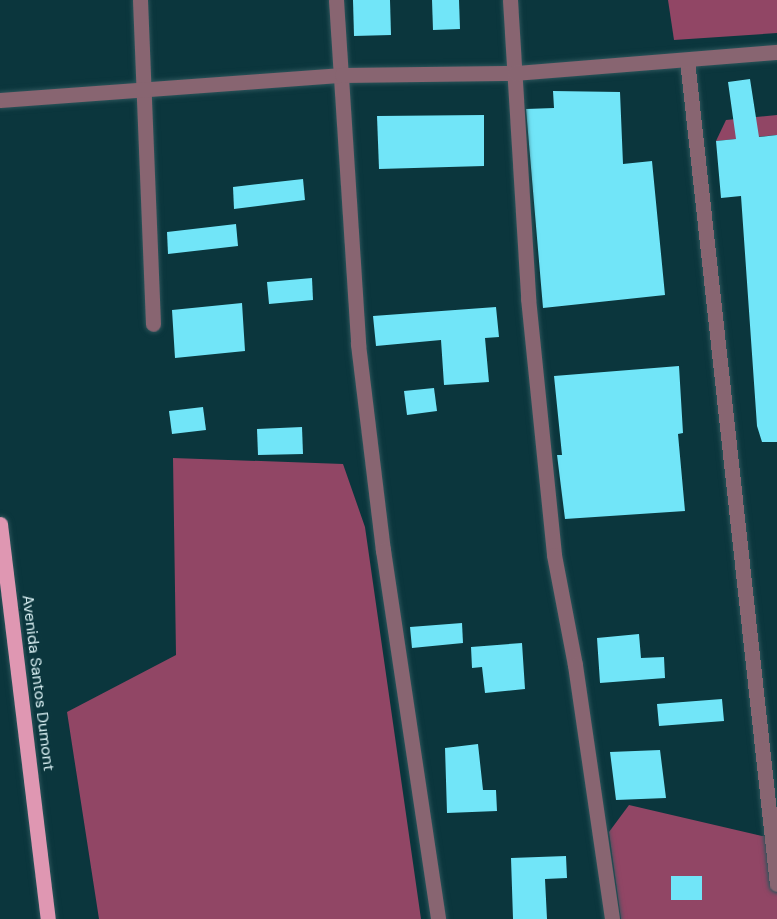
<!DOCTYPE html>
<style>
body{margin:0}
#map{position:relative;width:777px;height:919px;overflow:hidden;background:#0b363d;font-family:"DM Sans",sans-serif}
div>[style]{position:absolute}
.forest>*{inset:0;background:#914665}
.building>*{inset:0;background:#71e5f8}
.roads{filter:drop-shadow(0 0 2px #2c545a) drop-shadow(0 0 2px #2c545a)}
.minor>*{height:15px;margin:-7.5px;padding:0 7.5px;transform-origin:7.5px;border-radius:7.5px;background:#886571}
.major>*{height:15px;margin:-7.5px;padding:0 7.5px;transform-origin:7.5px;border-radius:7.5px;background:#df97b2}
span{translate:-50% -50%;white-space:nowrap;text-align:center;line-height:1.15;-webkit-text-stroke:6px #0b363d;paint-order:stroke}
.street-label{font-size:16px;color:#dbf1f4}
</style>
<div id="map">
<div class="forest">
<i style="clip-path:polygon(668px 0,777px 0,777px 33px,674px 40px)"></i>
<i style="clip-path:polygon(777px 115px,777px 135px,716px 141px,726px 120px)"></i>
<i style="clip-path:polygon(173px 458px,343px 464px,365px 527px,421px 919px,99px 919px,67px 712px,176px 655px)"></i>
<i style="clip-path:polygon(629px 805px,762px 836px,777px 835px,777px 919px,621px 919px,609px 832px)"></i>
</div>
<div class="building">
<i style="clip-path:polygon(353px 0,390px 0,391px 35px,354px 36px)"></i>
<i style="clip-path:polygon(432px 0,459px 0,460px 29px,433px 30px)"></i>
<i style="clip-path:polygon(750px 79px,759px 137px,777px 135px,777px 442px,762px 442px,757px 426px,741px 196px,721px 198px,716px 141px,736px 139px,728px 82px)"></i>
<i style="clip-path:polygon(553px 91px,620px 92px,623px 164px,652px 161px,665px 295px,543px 308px,526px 109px,554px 108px)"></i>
<i style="clip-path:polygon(484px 115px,484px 166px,379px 169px,377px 116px)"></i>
<i style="clip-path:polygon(303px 179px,305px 200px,234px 209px,233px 187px)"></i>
<i style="clip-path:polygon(236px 224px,238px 246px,168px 254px,167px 232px)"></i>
<i style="clip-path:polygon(312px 278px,313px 300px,269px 304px,267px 282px)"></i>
<i style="clip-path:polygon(242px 303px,245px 351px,175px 358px,172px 310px)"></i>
<i style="clip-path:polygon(496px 307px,499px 337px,485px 338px,489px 382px,444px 385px,441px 340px,376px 346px,373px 316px)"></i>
<i style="clip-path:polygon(679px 366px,683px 433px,678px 434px,685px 511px,565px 519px,557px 455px,562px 455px,554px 376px)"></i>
<i style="clip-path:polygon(434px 388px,437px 411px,407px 415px,404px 391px)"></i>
<i style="clip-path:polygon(203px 407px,206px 430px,172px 434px,169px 411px)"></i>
<i style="clip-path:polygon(302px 427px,303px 454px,258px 455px,257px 429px)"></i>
<i style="clip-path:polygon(462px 623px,463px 643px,412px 648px,410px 627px)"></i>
<i style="clip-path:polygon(639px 634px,641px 658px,664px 657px,665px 678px,600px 683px,597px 638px)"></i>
<i style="clip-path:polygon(522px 643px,525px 689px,485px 693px,482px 667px,472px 668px,471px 647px)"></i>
<i style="clip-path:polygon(722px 699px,724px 721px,659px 726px,657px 704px)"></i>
<i style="clip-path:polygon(478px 744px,483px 790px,496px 790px,497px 811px,447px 813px,445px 748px)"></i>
<i style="clip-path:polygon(660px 750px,666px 798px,616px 800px,610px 752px)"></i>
<i style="clip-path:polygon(566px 856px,567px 878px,545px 879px,547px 919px,513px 919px,511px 858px)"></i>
<i style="clip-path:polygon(671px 876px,702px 876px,702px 900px,671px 900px)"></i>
</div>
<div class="roads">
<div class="minor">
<i style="left:140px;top:0;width:324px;rotate:87.7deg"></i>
<i style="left:336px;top:0;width:345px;rotate:86.3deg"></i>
<i style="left:358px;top:344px;width:208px;rotate:83.1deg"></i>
<i style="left:383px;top:550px;width:373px;rotate:81.5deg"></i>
<i style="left:510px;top:0;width:299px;rotate:86.5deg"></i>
<i style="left:528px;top:298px;width:258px;rotate:84.2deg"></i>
<i style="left:554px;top:555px;width:112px;rotate:79.2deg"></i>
<i style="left:575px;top:665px;width:257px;rotate:81.7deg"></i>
<i style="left:687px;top:60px;width:829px;rotate:83.77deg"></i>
<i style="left:0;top:100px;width:343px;rotate:-4.2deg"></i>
<i style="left:342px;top:75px;width:173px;rotate:-0.7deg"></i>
<i style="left:515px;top:73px;width:263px;rotate:-4.6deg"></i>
</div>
<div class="major">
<i style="left:0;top:524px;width:398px;rotate:83.1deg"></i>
</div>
</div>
<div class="street-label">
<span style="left:38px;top:683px;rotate:83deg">Avenida Santos Dumont</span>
</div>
</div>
